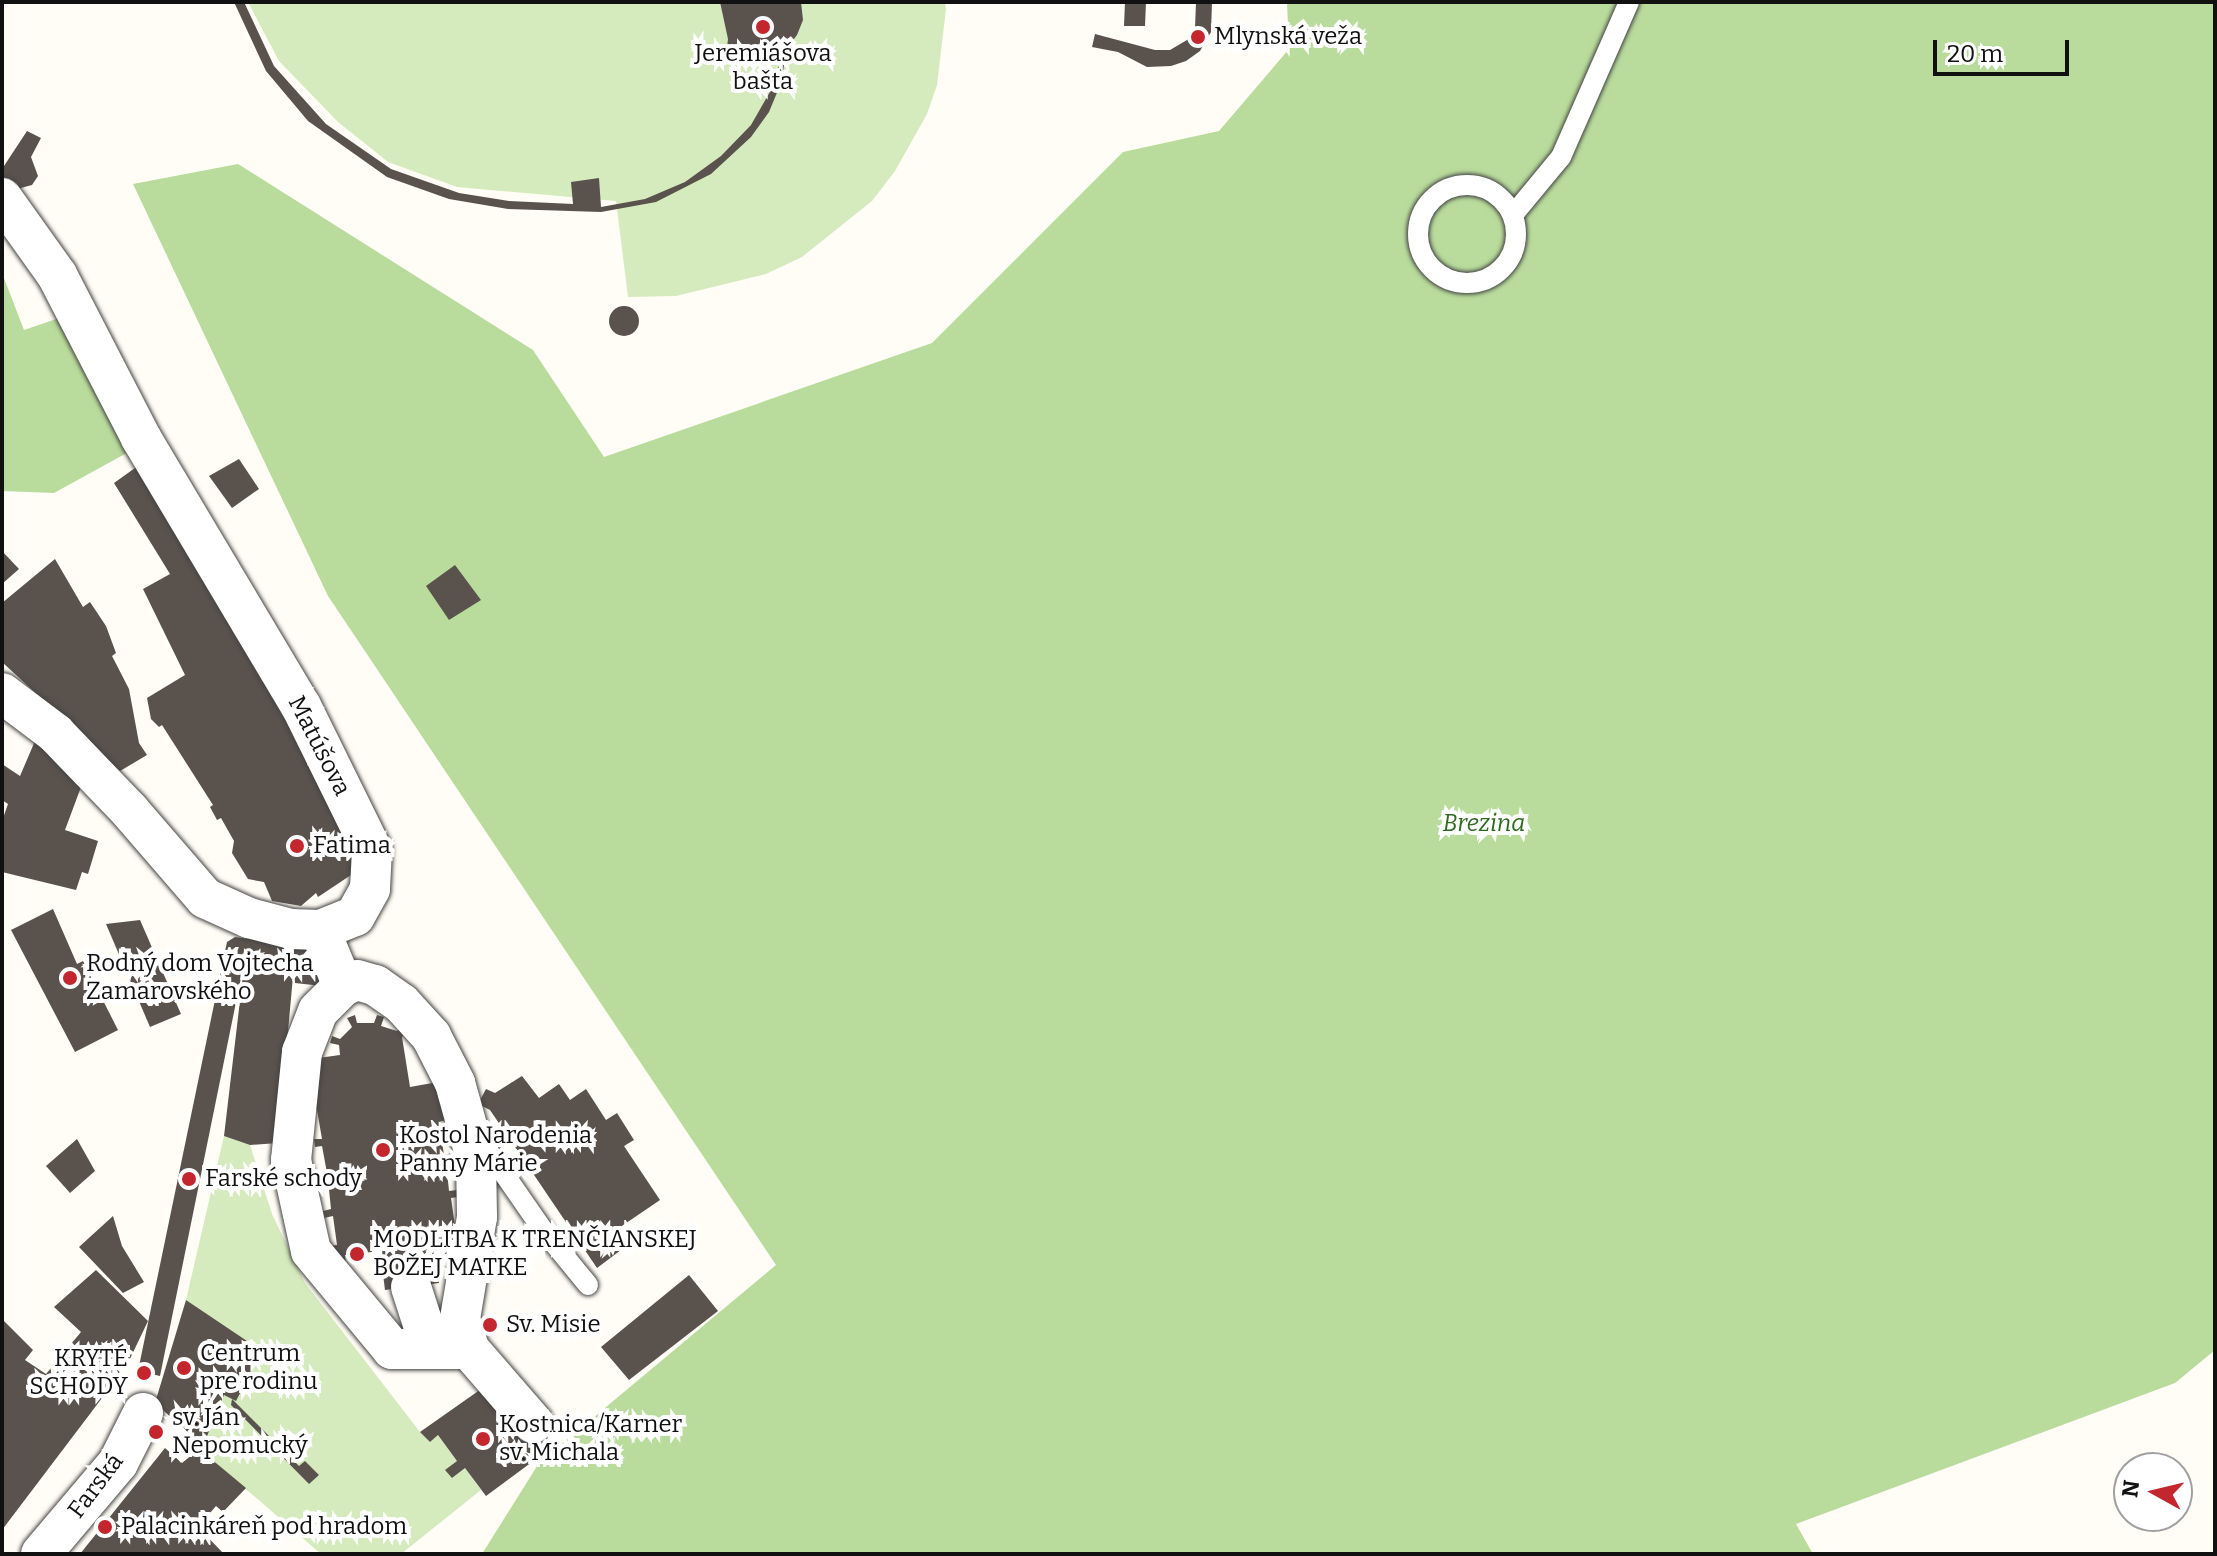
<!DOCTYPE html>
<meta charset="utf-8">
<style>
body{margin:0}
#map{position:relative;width:2217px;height:1556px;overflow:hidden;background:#fffdf5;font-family:Bitter,serif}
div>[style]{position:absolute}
.green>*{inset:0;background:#d5ebbd}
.forest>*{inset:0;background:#b9dc9c}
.building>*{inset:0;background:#5a524d}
.round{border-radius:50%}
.roads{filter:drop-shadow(0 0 2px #444) drop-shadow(0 0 2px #444)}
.lane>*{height:20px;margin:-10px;padding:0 10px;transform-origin:10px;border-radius:10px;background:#fff}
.lane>.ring{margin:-10px;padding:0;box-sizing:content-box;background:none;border:20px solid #fff;border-radius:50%}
.street>*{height:40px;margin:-20px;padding:0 20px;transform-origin:20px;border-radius:20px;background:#fff}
.dots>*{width:22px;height:22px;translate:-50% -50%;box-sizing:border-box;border:4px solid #fff;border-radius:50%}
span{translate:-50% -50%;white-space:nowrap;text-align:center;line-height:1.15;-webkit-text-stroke:8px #fff;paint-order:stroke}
.poi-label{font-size:24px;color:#111}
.left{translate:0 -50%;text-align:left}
.right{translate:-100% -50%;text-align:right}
.street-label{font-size:24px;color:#111}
.park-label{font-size:24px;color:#2f6b1f;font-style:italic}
.frame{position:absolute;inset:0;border:4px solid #111;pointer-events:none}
.north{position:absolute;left:2113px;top:1452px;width:80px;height:80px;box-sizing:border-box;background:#fff;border:2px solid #a0a0a0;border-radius:50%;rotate:278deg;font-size:22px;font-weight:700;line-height:32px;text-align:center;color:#111}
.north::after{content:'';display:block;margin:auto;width:28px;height:36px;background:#c4262e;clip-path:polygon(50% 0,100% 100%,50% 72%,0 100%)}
.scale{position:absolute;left:1933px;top:40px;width:136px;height:36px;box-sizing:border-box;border:4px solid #111;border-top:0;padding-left:10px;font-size:24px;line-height:28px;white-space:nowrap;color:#111;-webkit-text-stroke:6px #fff;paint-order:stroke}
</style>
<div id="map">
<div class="green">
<i style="clip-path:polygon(248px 2px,945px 2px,946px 9px,937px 85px,927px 114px,895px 171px,872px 201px,802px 257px,766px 274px,676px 296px,628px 297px,616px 201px,457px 187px,388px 162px,338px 122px,279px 61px)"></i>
<i style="clip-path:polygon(224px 1136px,250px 1145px,272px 1214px,305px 1283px,420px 1432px,430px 1442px,438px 1435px,457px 1461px,446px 1470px,452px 1478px,465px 1468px,481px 1490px,401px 1554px,321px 1554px,210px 1458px,212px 1455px,203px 1446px,224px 1395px,232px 1399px,262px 1351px,186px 1300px)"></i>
</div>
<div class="forest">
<i style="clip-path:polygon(1287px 2px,2215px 2px,2215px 1350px,2175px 1383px,1796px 1524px,1813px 1554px,482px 1554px,539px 1463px,776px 1265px,328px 596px,133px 184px,238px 164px,533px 350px,604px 457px,932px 343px,1123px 152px,1219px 131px,1289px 49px)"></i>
<i style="clip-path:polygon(2px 273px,24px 330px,65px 316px,134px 449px,54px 493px,2px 491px)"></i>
</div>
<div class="building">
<i style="clip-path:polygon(234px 2px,244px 2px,274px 66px,326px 124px,391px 169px,459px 193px,509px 201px,573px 204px,571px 182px,599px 178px,601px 207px,645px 199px,685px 182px,721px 156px,751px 125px,775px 83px,781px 53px,756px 63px,726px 57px,728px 39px,720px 2px,801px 2px,803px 20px,797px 35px,787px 48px,781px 83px,769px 112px,751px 137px,711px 174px,656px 202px,601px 212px,508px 209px,449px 199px,387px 177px,308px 121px,266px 71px)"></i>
<i style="clip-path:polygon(1125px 2px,1146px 2px,1145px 26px,1124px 26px)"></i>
<i style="clip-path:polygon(1196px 2px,1212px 2px,1211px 32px,1200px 51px,1186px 61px,1171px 66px,1147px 67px,1118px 52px,1092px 47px,1095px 34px,1155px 50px,1170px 50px,1187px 40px,1195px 28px)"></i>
<i style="clip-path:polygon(27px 131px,41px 138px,31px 157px,38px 176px,32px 185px,17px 189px,4px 180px,2px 169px)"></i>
<i class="round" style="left:609px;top:306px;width:30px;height:30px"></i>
<i style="clip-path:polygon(239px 459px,259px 489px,232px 508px,209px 476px)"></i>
<i style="clip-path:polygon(142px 463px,226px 602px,360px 869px,318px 897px,316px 893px,301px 906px,272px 901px,264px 882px,248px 879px,232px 853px,234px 841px,221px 818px,217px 820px,210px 807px,213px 805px,162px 725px,159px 727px,151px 719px,147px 698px,185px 675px,143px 589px,170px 574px,114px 483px)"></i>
<i style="clip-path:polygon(2px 551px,19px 569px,2px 584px)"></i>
<i style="clip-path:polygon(55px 559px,83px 607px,90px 602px,106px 626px,116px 653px,112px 656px,129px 689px,139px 743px,147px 755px,120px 771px,2px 662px,2px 603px)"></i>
<i style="clip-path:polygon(455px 565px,481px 600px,449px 620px,426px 586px)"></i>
<i style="clip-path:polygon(35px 741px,84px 779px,65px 830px,98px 841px,88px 874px,82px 872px,76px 890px,2px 872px,2px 821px,8px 804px,2px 800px,2px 764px,20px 776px)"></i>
<i style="clip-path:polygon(53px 909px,77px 964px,83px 961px,118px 1030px,75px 1052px,11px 930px)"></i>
<i style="clip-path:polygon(140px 920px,181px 1014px,150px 1027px,106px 924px)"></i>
<i style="clip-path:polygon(235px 937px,305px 946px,322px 986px,295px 983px,294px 965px,278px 1143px,250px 1145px,224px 1136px,245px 958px,160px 1376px,138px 1371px,227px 942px)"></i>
<i style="clip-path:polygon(355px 1015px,357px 1023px,374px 1023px,377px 1015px,384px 1017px,381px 1026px,397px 1031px,404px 1026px,408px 1031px,402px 1037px,410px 1087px,438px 1082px,446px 1120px,439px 1122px,444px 1155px,452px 1153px,453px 1160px,446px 1162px,449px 1191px,457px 1190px,458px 1197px,451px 1198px,458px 1247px,452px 1240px,452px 1251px,446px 1260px,436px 1261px,439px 1283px,385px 1290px,380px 1251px,345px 1255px,346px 1263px,339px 1263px,338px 1252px,329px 1253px,329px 1246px,337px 1245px,333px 1216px,324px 1218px,323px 1211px,331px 1209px,328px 1180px,320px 1182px,318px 1174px,327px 1173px,322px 1146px,315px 1147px,314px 1139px,322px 1139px,317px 1110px,310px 1111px,311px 1059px,340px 1055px,339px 1045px,330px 1043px,332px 1036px,340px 1039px,352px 1027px,347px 1018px)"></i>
<i style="clip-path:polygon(522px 1076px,539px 1098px,559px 1084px,570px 1100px,586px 1089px,606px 1120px,617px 1113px,634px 1140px,624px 1146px,660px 1200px,613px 1232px,625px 1247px,597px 1268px,490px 1110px,478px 1104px,486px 1089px,495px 1093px)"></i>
<i style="clip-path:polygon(77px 1139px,95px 1171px,70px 1193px,46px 1166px)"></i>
<i style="clip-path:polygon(113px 1216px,122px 1246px,144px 1282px,123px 1293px,79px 1247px)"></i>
<i style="clip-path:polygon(96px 1270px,148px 1321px,127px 1365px,2px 1530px,2px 1319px,33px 1350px,25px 1360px,46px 1374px,81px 1332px,54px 1307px)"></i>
<i style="clip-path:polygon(689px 1275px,718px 1311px,629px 1380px,601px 1347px)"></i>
<i style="clip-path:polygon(186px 1300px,262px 1351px,236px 1401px,224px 1395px,203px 1446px,155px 1403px)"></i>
<i style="clip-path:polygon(484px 1387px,540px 1456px,486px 1496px,465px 1468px,452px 1478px,445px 1470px,457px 1461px,438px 1435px,430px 1442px,420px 1432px)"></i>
<i style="clip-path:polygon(232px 1399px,299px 1466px,305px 1461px,319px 1475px,309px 1484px,231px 1405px)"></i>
<i style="clip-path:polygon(203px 1446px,212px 1455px,210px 1458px,246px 1488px,223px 1512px,216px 1506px,198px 1527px,224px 1554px,80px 1554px,165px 1448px,182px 1463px)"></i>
</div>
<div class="roads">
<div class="lane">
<i class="ring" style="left:1418px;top:185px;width:78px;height:78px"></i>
<i style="left:1513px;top:215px;width:75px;rotate:-50.4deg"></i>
<i style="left:1561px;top:157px;width:169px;rotate:-66.3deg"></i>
<i style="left:482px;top:1142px;width:107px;rotate:55.3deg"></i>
<i style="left:543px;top:1230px;width:71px;rotate:50.7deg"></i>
</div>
<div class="street">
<i style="left:2px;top:198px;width:95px;rotate:54.5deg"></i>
<i style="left:57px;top:275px;width:183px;rotate:62.7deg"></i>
<i style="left:141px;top:438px;width:312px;rotate:59.2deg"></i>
<i style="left:301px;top:706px;width:161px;rotate:63.8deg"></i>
<i style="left:372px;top:850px;width:39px;rotate:93deg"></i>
<i style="left:370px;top:889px;width:31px;rotate:119deg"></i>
<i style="left:355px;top:916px;width:38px;rotate:158deg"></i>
<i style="left:320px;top:930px;width:29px;rotate:-178deg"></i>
<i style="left:291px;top:929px;width:43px;rotate:-165.3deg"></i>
<i style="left:249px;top:918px;width:48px;rotate:-155.6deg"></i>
<i style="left:205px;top:898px;width:115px;rotate:-130.8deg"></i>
<i style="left:130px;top:811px;width:108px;rotate:-133.9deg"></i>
<i style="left:55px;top:733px;width:66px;rotate:-143deg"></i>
<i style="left:320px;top:930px;width:61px;rotate:67.7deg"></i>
<i style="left:343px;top:986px;width:35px;rotate:135deg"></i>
<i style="left:318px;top:1011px;width:44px;rotate:111.3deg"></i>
<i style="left:302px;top:1052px;width:109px;rotate:95.8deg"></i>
<i style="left:291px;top:1160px;width:93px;rotate:77.6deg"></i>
<i style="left:311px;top:1251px;width:127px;rotate:50.4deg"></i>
<i style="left:392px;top:1349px;width:77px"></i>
<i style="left:469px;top:1349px;width:98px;rotate:49.1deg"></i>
<i style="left:343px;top:986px;width:15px;rotate:-23deg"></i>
<i style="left:357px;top:980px;width:19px;rotate:16deg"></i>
<i style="left:375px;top:985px;width:32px;rotate:35deg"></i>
<i style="left:401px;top:1003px;width:45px;rotate:47.7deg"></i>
<i style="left:431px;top:1036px;width:53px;rotate:62.9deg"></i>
<i style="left:455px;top:1083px;width:78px;rotate:74.4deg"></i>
<i style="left:476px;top:1158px;width:59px;rotate:89deg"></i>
<i style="left:477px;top:1217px;width:103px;rotate:99.5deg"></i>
<i style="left:460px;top:1319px;width:31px;rotate:73deg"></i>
<i style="left:411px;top:1287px;width:65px;rotate:72.1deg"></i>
<i style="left:41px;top:1554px;width:119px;rotate:-49.8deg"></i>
<i style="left:118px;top:1463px;width:56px;rotate:-63.4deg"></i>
</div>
</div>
<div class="dots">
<i style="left:763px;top:27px;background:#c4262e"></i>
<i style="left:1198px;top:37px;background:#c4262e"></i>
<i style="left:297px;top:846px;background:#c4262e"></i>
<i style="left:70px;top:978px;background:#c4262e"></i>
<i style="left:383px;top:1150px;background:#c4262e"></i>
<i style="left:189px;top:1179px;background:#c4262e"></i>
<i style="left:357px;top:1254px;background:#c4262e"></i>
<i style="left:490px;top:1325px;background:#c4262e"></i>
<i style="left:184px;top:1368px;background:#c4262e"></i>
<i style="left:144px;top:1373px;background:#c4262e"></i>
<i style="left:156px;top:1432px;background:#c4262e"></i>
<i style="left:483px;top:1439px;background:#c4262e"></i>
<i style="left:105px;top:1527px;background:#c4262e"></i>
</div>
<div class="poi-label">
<span class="left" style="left:1214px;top:37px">Mlynská veža</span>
<span style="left:763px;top:68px">Jeremiášova<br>bašta</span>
<span class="left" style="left:313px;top:846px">Fatima</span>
<span class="left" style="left:86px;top:978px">Rodný dom Vojtecha<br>Zamarovského</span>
<span class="left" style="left:399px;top:1150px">Kostol Narodenia<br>Panny Márie</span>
<span class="left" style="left:205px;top:1179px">Farské schody</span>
<span class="left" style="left:373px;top:1254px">MODLITBA K TRENČIANSKEJ<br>BOŽEJ MATKE</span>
<span class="left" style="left:506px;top:1325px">Sv. Misie</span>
<span class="left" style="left:200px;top:1368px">Centrum<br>pre rodinu</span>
<span class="right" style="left:128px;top:1373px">KRYTÉ<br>SCHODY</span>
<span class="left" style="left:172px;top:1432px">sv. Ján<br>Nepomucký</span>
<span class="left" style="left:499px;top:1439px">Kostnica/Karner<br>sv. Michala</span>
<span class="left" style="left:121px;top:1527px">Palacinkáreň pod hradom</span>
</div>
<div class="street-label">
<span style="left:319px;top:746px;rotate:63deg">Matúšova</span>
<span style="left:96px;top:1486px;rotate:-53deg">Farská</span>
</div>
<div class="park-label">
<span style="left:1484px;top:824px">Brezina</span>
</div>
<div class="frame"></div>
<div class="north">N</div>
<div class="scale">20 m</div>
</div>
